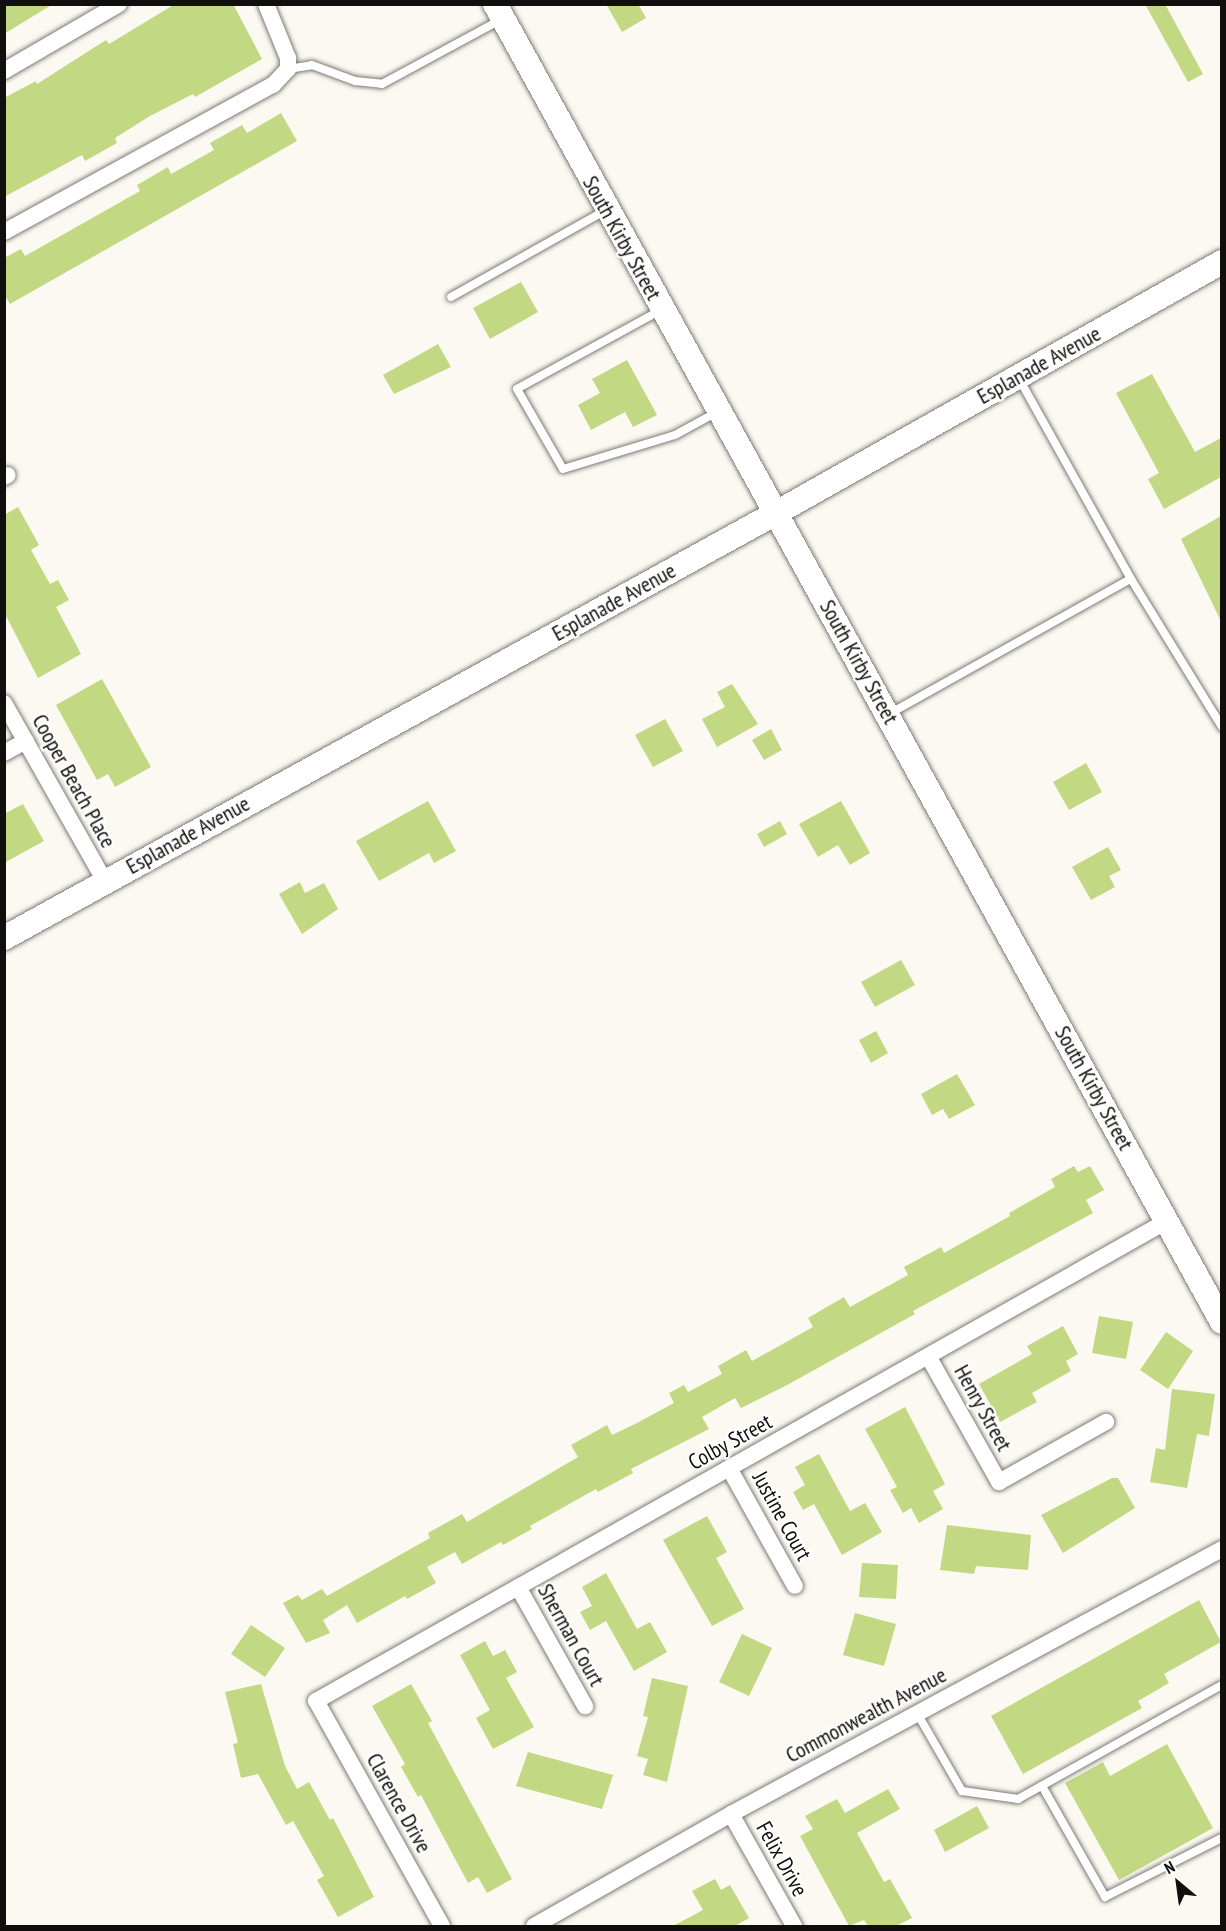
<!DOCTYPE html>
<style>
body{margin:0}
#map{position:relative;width:1226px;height:1931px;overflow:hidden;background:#fcf9f2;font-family:"PT Sans Narrow",sans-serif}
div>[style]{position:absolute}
.building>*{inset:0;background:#c3d882}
.roads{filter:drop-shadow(0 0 2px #7d7b75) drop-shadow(0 0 2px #7d7b75)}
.lane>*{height:8px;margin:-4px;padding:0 4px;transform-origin:4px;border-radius:4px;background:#fff}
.street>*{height:16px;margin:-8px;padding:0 8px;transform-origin:8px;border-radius:8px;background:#fff}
.secondary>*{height:24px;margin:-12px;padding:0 12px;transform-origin:12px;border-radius:12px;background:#fff}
span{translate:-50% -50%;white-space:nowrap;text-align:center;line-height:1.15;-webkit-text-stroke:4.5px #fff;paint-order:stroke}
.street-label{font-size:22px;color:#100f0d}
.frame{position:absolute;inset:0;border:6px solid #100f0d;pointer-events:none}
.north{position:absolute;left:1148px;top:1853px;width:60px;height:60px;-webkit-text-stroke:4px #fff;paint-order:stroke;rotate:331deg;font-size:16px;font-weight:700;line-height:24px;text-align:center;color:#100f0d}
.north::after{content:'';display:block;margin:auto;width:21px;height:27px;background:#100f0d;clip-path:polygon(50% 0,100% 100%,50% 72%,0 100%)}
</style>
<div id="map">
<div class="building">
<i style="clip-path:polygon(4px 4px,53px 4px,4px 34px)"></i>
<i style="clip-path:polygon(175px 4px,233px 4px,262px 59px,195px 97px,193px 94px,150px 116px,115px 138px,117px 143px,85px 161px,82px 155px,4px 197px,4px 98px,36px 81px,37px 84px,106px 40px,109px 44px)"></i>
<i style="clip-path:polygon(606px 4px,638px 4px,646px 18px,622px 32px)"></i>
<i style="clip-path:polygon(1145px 4px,1165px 4px,1203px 74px,1188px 82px)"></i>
<i style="clip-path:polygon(281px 113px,297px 141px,10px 304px,4px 294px,4px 258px,21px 249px,25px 256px,140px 191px,137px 185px,168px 167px,171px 174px,214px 150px,210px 143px,242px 125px,247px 133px)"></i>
<i style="clip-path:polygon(521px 282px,538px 312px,490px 339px,473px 308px)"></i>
<i style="clip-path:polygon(438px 344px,451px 367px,394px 394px,383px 375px)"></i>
<i style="clip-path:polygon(627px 360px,657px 415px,633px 427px,625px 412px,591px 430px,578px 405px,600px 393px,592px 379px)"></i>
<i style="clip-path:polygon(1152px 374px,1195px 452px,1221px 438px,1221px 477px,1164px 509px,1148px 479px,1159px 473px,1116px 393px)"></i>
<i style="clip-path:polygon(18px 507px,39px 545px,31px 550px,50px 584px,58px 580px,69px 600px,56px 607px,81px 654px,38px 678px,4px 612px,4px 515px)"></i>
<i style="clip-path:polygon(1221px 516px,1221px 621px,1181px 539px)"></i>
<i style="clip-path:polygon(102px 679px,151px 767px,115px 787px,108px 774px,97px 780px,56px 705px)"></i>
<i style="clip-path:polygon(732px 684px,758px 724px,717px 747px,702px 719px,725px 707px,717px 692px)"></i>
<i style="clip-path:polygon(665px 719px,683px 751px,653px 767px,635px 735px)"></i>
<i style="clip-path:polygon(771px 729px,782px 750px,764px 760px,752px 740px)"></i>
<i style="clip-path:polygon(1086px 763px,1102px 792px,1069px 810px,1053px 782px)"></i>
<i style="clip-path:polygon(428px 801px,456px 851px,434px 863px,429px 853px,379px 881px,356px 841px)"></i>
<i style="clip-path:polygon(841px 801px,870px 853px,850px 865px,838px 845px,818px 857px,799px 824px)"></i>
<i style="clip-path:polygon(23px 804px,44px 841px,4px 863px,4px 814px)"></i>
<i style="clip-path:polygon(780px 821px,787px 834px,764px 847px,757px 834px)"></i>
<i style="clip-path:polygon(1108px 847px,1121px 870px,1109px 876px,1115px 887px,1091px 900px,1072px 867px)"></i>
<i style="clip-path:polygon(300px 882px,305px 893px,324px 883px,338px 909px,302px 934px,279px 894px)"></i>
<i style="clip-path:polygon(901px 960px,915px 985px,875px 1007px,861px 982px)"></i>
<i style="clip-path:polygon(876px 1031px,888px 1053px,871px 1063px,859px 1040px)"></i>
<i style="clip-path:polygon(957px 1074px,975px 1105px,949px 1119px,943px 1109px,932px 1115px,921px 1094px)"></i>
<i style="clip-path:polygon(1074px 1166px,1078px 1172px,1090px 1166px,1104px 1190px,1086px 1200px,1093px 1213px,913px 1311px,915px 1314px,789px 1384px,741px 1408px,735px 1398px,702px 1417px,709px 1429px,631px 1469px,633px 1473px,598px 1492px,596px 1489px,530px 1526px,532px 1529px,503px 1545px,501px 1542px,462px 1564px,455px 1552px,427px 1567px,436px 1583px,407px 1599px,405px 1596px,357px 1623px,347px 1605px,323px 1620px,330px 1633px,306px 1643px,283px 1603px,298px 1595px,302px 1600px,322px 1589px,327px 1596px,430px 1538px,428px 1533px,462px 1514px,467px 1522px,578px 1457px,571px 1445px,607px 1425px,612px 1435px,635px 1424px,674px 1403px,669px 1393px,684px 1385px,688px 1392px,722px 1374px,718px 1366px,746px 1350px,752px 1361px,813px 1327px,808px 1318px,844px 1297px,850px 1307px,908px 1275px,904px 1267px,941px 1247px,944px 1253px,1010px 1216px,1009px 1213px,1055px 1187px,1051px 1179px)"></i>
<i style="clip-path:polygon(1099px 1316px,1133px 1322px,1126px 1359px,1092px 1353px)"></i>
<i style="clip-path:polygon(1063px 1326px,1078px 1354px,1066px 1361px,1071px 1371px,1032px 1393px,1037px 1402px,1000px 1422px,979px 1384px,1032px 1354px,1027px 1346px)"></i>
<i style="clip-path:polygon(1166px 1332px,1193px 1351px,1168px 1389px,1140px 1370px)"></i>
<i style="clip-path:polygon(1172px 1389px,1215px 1394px,1209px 1436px,1197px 1434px,1187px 1488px,1150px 1482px,1156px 1448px,1165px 1450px)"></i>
<i style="clip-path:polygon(905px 1407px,945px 1484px,933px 1491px,943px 1509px,919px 1523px,911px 1508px,903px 1513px,890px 1490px,897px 1487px,865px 1429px)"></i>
<i style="clip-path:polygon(819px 1454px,850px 1511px,865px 1503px,882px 1532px,842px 1555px,814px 1504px,803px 1510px,793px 1492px,805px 1485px,795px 1467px)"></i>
<i style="clip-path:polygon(1112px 1478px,1118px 1478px,1135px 1508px,1063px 1553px,1041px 1515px)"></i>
<i style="clip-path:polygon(707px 1516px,727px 1552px,716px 1558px,744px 1609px,712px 1626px,663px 1540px)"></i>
<i style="clip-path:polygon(947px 1525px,1031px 1535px,1028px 1570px,976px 1566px,974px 1574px,940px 1570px)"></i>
<i style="clip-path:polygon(862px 1563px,898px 1565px,896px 1599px,859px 1597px)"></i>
<i style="clip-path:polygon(606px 1573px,637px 1629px,650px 1622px,667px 1652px,634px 1671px,606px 1621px,590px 1630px,580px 1612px,592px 1606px,582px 1587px)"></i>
<i style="clip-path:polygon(1199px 1600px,1221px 1642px,1164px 1674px,1169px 1683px,1138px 1701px,1142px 1708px,1023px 1774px,991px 1716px)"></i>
<i style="clip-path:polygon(855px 1613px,896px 1624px,884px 1666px,843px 1655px)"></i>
<i style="clip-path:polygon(251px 1625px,285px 1648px,265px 1677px,231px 1654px)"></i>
<i style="clip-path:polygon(742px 1634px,772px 1648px,749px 1696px,719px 1682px)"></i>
<i style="clip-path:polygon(485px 1641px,493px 1656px,505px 1650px,517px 1672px,506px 1678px,534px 1727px,493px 1749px,476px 1718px,490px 1710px,460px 1655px)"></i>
<i style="clip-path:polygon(652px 1678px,688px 1686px,667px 1782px,643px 1775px,648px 1759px,637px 1756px,648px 1717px,643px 1716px)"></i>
<i style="clip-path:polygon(261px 1684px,285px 1766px,297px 1789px,309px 1782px,330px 1820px,333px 1818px,374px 1897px,338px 1917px,317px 1880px,324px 1876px,293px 1821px,286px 1825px,258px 1774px,241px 1778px,233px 1744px,238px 1743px,225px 1692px)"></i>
<i style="clip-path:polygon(411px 1684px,432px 1721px,428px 1723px,512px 1879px,487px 1893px,478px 1877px,468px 1883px,421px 1795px,418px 1797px,401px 1767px,405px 1764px,372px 1706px)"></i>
<i style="clip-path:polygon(1167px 1744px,1213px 1828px,1119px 1880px,1065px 1783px,1103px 1762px,1110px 1776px)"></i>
<i style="clip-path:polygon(528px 1752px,613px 1775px,602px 1809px,516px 1786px)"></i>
<i style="clip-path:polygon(888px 1789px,900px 1809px,857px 1833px,884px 1882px,890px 1879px,912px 1918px,896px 1926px,868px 1926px,864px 1920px,849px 1926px,800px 1836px,813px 1829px,805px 1816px,837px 1799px,845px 1813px)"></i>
<i style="clip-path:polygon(977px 1806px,989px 1828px,945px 1852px,934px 1830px)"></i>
<i style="clip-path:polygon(715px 1879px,721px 1890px,730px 1885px,749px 1918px,735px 1926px,673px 1926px,703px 1910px,692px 1891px)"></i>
</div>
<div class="roads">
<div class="lane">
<i style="left:288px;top:69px;width:24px;rotate:-9deg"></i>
<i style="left:312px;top:65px;width:46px;rotate:20.4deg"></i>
<i style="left:355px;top:81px;width:27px;rotate:6deg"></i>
<i style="left:382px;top:84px;width:136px;rotate:-28.4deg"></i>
<i style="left:451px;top:297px;width:178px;rotate:-29.3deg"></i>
<i style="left:661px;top:310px;width:164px;rotate:151.3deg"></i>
<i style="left:517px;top:389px;width:92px;rotate:60.1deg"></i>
<i style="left:563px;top:469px;width:117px;rotate:-16.9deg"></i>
<i style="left:675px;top:435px;width:48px;rotate:-28.7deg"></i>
<i style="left:1131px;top:579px;width:174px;rotate:58.4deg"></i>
<i style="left:889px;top:714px;width:277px;rotate:-29.2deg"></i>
<i style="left:1131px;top:579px;width:229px;rotate:-119.2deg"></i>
<i style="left:917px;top:1713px;width:90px;rotate:60deg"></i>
<i style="left:962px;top:1791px;width:57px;rotate:8.1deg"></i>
<i style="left:1018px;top:1799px;width:234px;rotate:-29.2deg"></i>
<i style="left:1042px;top:1786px;width:128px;rotate:60.4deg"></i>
<i style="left:1105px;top:1897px;width:131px;rotate:-26.8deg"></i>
</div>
<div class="street">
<i style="left:4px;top:71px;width:133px;rotate:-30.2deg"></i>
<i style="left:4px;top:232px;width:307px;rotate:-28.7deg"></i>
<i style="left:273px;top:85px;width:22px;rotate:-47deg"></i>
<i style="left:288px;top:69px;width:11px;rotate:-90deg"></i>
<i style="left:288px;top:58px;width:58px;rotate:-112.2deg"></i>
<i style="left:4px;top:477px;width:4px;rotate:-27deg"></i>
<i style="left:4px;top:703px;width:203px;rotate:60.5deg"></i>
<i style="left:4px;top:753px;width:25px;rotate:-29deg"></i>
<i style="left:928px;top:1356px;width:145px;rotate:60.6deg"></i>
<i style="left:999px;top:1482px;width:123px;rotate:-29.3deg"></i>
<i style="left:729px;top:1468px;width:135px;rotate:60.8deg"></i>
<i style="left:518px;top:1587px;width:137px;rotate:60.6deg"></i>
<i style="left:731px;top:1814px;width:129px;rotate:60.6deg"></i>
<i style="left:442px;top:1926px;width:258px;rotate:-119.2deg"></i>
<i style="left:316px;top:1701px;width:977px;rotate:-29.42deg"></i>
<i style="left:534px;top:1926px;width:227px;rotate:-29.6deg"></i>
<i style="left:731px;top:1814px;width:558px;rotate:-28.36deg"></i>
</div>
<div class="secondary">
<i style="left:495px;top:4px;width:1505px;rotate:61.12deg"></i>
<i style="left:4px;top:938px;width:881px;rotate:-28.83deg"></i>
<i style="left:776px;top:513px;width:512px;rotate:-29.37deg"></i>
</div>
</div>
<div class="street-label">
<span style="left:622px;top:238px;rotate:61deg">South Kirby Street</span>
<span style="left:1039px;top:365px;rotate:-29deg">Esplanade Avenue</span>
<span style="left:614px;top:602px;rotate:-29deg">Esplanade Avenue</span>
<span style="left:859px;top:662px;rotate:61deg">South Kirby Street</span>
<span style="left:74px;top:781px;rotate:61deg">Cooper Beach Place</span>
<span style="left:188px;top:835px;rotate:-29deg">Esplanade Avenue</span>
<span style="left:1094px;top:1088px;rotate:61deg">South Kirby Street</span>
<span style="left:983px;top:1408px;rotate:61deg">Henry Street</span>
<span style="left:730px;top:1442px;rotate:-29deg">Colby Street</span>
<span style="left:782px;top:1516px;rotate:61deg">Justine Court</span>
<span style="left:571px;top:1635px;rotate:61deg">Sherman Court</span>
<span style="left:866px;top:1715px;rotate:-28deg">Commonwealth Avenue</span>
<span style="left:399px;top:1803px;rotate:61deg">Clarence Drive</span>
<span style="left:782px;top:1859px;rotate:61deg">Felix Drive</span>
</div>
<div class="frame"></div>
<div class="north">N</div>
</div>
